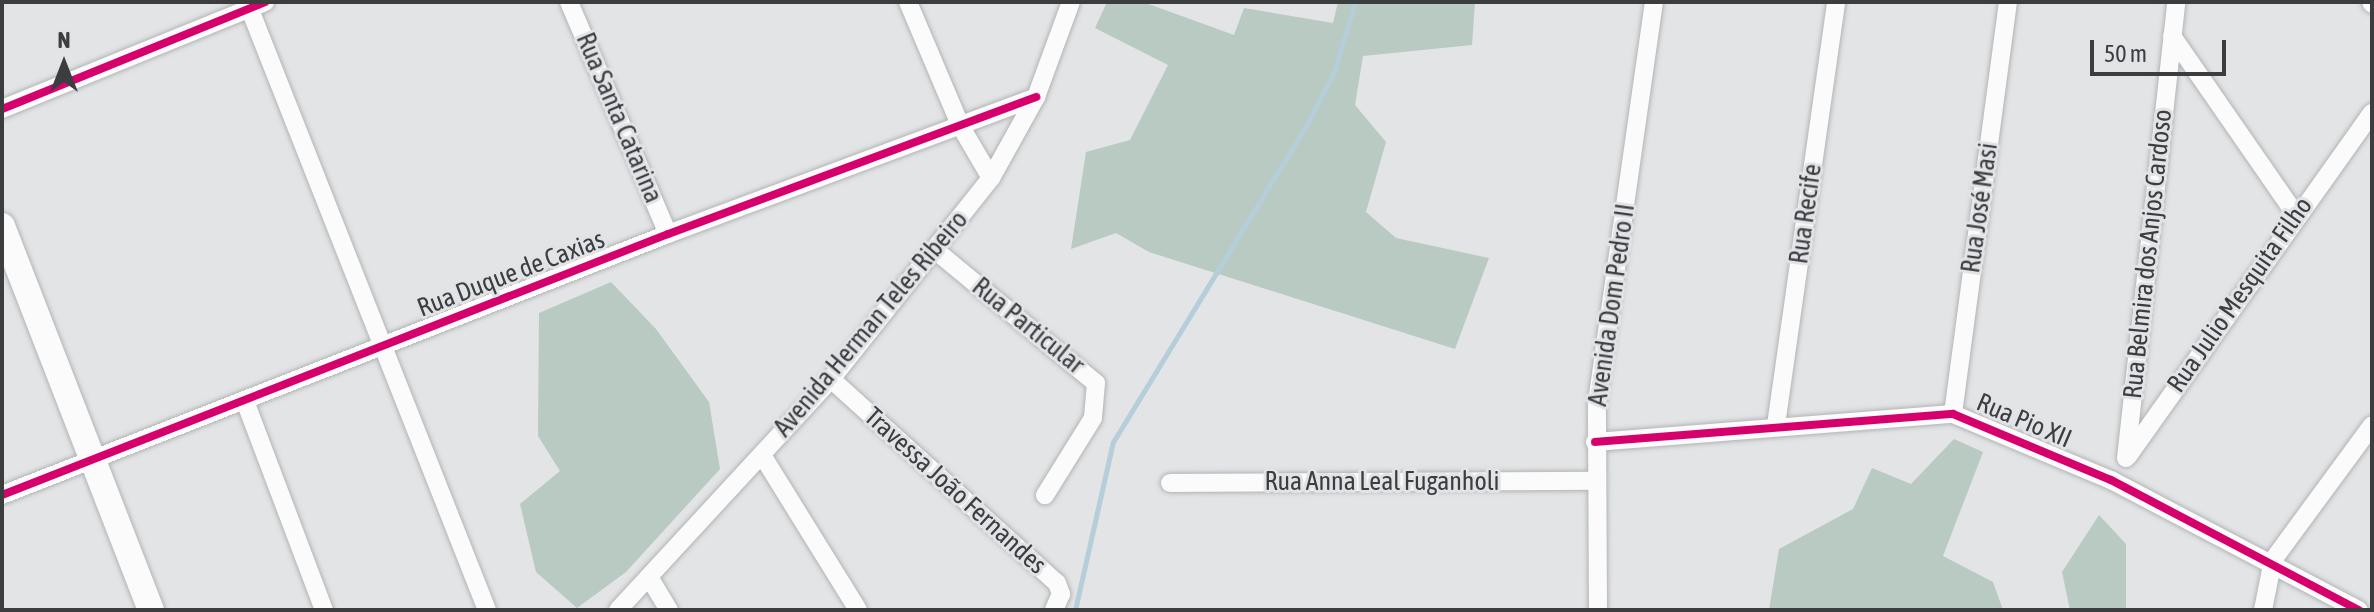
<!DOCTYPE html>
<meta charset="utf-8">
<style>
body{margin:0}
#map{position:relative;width:2374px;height:612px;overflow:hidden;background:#e2e4e6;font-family:"Asap Condensed",sans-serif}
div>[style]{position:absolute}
.forest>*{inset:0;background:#b8cac1}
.stream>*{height:5px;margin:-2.5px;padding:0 2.5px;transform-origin:2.5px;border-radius:2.5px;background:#b5ceda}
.roads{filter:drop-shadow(0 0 2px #b2b4b5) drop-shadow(0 0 2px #b2b4b5)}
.street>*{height:18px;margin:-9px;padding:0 9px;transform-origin:9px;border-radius:9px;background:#fbfbfb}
.secondary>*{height:26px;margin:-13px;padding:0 13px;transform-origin:13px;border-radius:13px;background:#fbfbfb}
.cycleway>*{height:8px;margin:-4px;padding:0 4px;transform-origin:4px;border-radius:4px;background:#d6006c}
span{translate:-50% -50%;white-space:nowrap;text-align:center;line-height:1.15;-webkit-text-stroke:6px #e1e3e7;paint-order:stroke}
.street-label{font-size:26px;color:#3c3d3f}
.frame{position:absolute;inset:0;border:4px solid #3c3d3f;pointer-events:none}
.north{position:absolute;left:24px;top:24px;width:80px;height:80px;-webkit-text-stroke:6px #e1e3e7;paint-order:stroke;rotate:0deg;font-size:22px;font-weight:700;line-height:32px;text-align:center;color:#3c3d3f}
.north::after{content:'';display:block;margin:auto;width:28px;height:36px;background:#3c3d3f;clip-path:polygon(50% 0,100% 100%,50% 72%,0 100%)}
.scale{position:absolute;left:2090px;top:40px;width:136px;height:36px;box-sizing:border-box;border:4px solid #3c3d3f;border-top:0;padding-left:10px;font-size:24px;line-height:28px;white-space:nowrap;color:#3c3d3f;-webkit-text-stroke:6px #e1e3e7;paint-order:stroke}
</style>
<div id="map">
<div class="forest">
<i style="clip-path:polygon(1107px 2px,1143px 2px,1234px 35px,1244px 8px,1333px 23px,1338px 2px,1475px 2px,1472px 45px,1363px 56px,1355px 105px,1386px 142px,1366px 212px,1396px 238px,1489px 258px,1455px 349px,1149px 252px,1116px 233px,1071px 249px,1086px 152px,1130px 140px,1168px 65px,1095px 28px)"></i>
<i style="clip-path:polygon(611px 282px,656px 329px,709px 402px,720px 469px,626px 572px,577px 608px,536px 572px,520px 504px,560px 471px,538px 436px,539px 313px)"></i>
<i style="clip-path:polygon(1954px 439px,1983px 452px,1943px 556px,1993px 582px,2003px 610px,1769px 610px,1779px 549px,1853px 509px,1872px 468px,1911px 484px)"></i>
<i style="clip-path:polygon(2099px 515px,2126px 544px,2126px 610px,2070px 610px,2062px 572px)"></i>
</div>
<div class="stream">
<i style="left:1075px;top:610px;width:172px;rotate:-77.3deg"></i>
<i style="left:1113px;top:442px;width:373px;rotate:-58.6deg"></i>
<i style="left:1307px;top:124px;width:59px;rotate:-62.6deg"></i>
<i style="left:1334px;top:72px;width:73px;rotate:-73.3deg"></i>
</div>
<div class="roads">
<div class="street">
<i style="left:247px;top:2px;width:654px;rotate:68.46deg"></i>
<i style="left:569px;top:2px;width:252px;rotate:66.9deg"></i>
<i style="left:908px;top:2px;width:136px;rotate:67deg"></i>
<i style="left:961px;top:127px;width:59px;rotate:59.5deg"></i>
<i style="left:2371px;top:2px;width:2px;rotate:63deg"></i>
<i style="left:2172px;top:36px;width:218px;rotate:55.3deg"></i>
<i style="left:2px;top:109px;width:284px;rotate:-22.1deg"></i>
<i style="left:935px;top:250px;width:209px;rotate:39.6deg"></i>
<i style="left:1096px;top:383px;width:35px;rotate:95deg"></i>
<i style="left:1093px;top:418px;width:91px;rotate:121.9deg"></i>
<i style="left:831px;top:379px;width:304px;rotate:42.1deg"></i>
<i style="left:1057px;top:583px;width:12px;rotate:70deg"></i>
<i style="left:1061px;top:594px;width:17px;rotate:114deg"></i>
<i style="left:245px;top:401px;width:223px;rotate:69.3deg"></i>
<i style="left:1953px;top:414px;width:416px;rotate:-82.4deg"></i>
<i style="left:1776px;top:425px;width:427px;rotate:-81.9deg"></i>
<i style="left:1595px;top:442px;width:359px;rotate:-4.5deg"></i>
<i style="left:1953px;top:414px;width:171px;rotate:22.7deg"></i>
<i style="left:2111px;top:480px;width:280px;rotate:27.7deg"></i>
<i style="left:762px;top:455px;width:182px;rotate:58.2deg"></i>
<i style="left:2128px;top:456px;width:421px;rotate:-54.6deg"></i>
<i style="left:2126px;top:458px;width:459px;rotate:-83.7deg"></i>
<i style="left:1170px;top:483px;width:424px;rotate:-0.3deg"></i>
<i style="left:2px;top:495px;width:715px;rotate:-21.4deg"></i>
<i style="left:668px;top:234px;width:393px;rotate:-20.4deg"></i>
<i style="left:649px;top:577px;width:39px;rotate:59deg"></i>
<i style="left:618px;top:610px;width:314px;rotate:-47.3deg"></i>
<i style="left:831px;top:379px;width:257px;rotate:-51.5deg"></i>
<i style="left:991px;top:178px;width:93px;rotate:-60.9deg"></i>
<i style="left:1036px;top:97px;width:101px;rotate:-69.8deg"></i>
<i style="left:1598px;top:610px;width:208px;rotate:-90.3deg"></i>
<i style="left:1597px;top:402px;width:404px;rotate:-81.9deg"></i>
<i style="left:2263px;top:610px;width:51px;rotate:-78.7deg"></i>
<i style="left:2273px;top:560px;width:167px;rotate:-53.7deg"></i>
</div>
<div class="secondary">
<i style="left:2px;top:226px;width:412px;rotate:68.8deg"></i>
</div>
</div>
<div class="cycleway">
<i style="left:2px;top:109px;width:284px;rotate:-22.1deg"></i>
<i style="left:1595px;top:442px;width:359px;rotate:-4.5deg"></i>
<i style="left:1953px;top:414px;width:171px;rotate:22.7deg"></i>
<i style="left:2111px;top:480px;width:280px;rotate:27.7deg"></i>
<i style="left:2px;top:495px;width:715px;rotate:-21.4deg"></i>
<i style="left:668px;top:234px;width:393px;rotate:-20.4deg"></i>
</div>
<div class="street-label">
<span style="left:619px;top:118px;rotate:67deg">Rua Santa Catarina</span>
<span style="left:1980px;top:208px;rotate:-82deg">Rua José Masi</span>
<span style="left:1806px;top:214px;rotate:-82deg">Rua Recife</span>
<span style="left:2148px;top:254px;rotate:-84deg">Rua Belmira dos Anjos Cardoso</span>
<span style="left:511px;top:274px;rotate:-21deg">Rua Duque de Caxias</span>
<span style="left:2240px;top:295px;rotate:-55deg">Rua Julio Mesquita Filho</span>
<span style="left:1612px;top:305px;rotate:-82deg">Avenida Dom Pedro II</span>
<span style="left:871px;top:324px;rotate:-50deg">Avenida Herman Teles Ribeiro</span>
<span style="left:1028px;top:326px;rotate:39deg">Rua Particular</span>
<span style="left:2024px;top:421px;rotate:23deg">Rua Pio XII</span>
<span style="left:1382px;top:482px">Rua Anna Leal Fuganholi</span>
<span style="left:955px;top:491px;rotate:42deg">Travessa João Fernandes</span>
</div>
<div class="frame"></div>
<div class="north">N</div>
<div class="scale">50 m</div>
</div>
